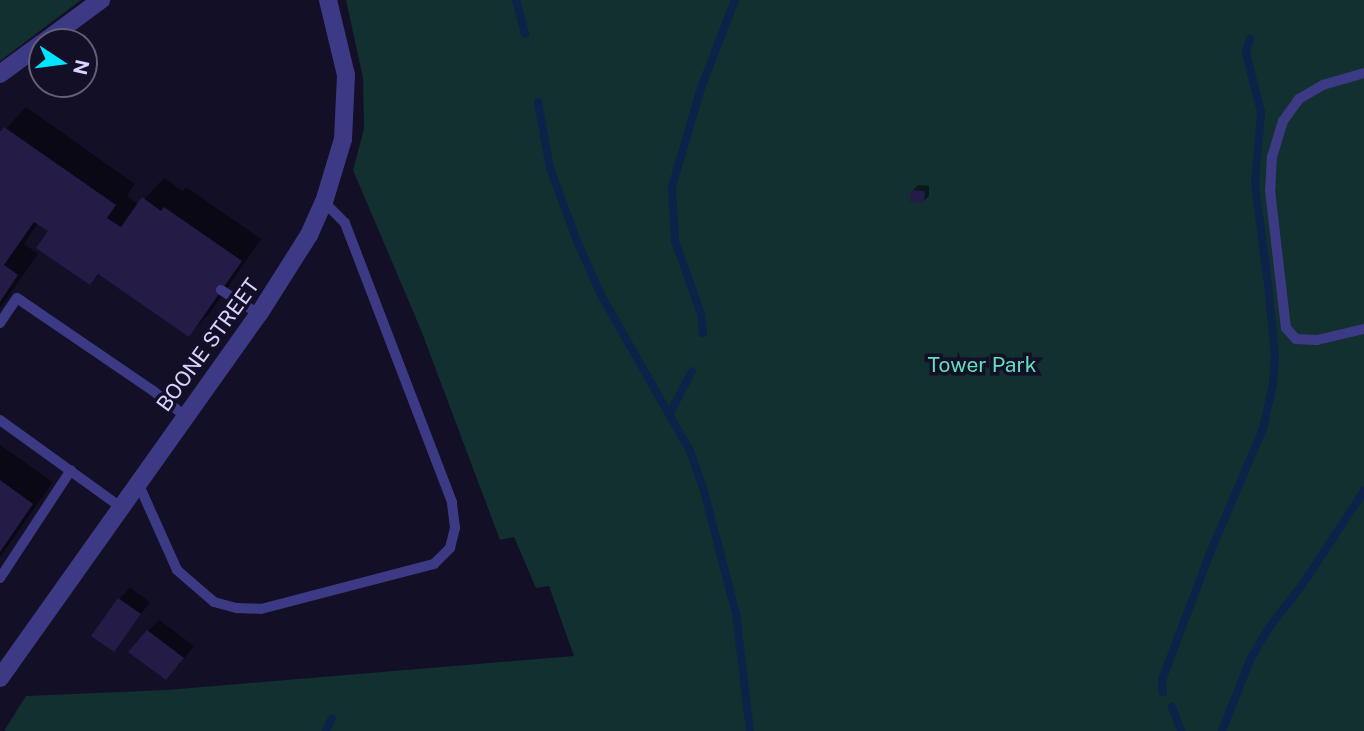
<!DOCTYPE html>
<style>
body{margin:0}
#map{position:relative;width:1364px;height:731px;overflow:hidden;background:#130f26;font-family:"Public Sans",sans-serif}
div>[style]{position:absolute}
.green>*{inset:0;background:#12302f}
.shadow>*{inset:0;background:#0007}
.stream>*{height:8px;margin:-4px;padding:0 4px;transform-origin:4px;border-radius:4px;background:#0c2248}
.building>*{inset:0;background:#241b47}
.service>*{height:10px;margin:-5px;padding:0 5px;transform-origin:5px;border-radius:5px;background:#3d3a85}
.minor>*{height:18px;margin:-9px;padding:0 9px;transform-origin:9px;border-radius:9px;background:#3d3a85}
span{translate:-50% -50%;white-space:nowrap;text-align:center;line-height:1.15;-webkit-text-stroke:7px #130f26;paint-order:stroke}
.street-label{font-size:21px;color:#d9d4ff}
.park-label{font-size:21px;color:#5fe0c0}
.north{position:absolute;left:28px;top:28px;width:70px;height:70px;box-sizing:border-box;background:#130f26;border:2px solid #625e7d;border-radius:50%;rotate:103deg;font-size:19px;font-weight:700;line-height:28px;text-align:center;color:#d9d4ff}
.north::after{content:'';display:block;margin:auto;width:24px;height:32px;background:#00e5ff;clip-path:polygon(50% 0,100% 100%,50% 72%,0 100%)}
</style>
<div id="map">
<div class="green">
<i style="clip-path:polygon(0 0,81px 0,0 61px)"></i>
<i style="clip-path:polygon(346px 0,1364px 0,1364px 731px,4px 731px,26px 696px,167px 690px,574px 656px,549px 586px,536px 588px,514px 537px,500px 540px,421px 330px,353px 170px,364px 129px,363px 78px)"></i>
</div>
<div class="shadow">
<i style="clip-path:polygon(26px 107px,135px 184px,127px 196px,139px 205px,164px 178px,183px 191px,186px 187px,261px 239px,209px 314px,188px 335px,100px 273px,90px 283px,50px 231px,38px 223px,24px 244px,38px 254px,0 308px,0 135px)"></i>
<i style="clip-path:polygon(918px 185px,929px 186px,929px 196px,924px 201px,912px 191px)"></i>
<i style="clip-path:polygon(0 445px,53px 482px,0 557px)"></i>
<i style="clip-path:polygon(130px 588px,150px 602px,114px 650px,119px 599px)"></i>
<i style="clip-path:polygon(159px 620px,194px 646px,177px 667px,148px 631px)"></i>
</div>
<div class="stream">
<i style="left:516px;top:0;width:35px;rotate:75deg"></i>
<i style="left:538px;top:102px;width:67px;rotate:79.7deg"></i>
<i style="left:550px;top:168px;width:78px;rotate:69.7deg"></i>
<i style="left:577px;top:241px;width:59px;rotate:66deg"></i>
<i style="left:601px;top:295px;width:180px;rotate:60.3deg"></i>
<i style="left:690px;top:451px;width:42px;rotate:70.7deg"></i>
<i style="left:704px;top:491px;width:127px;rotate:75.4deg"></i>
<i style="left:736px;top:614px;width:118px;rotate:83.2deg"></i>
<i style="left:703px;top:333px;width:19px;rotate:-96deg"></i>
<i style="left:701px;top:314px;width:77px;rotate:-109.6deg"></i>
<i style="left:675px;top:241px;width:54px;rotate:-93.2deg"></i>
<i style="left:672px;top:187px;width:103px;rotate:-73.7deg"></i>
<i style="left:701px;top:88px;width:94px;rotate:-68.9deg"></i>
<i style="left:670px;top:413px;width:47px;rotate:-62.4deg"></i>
<i style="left:1163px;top:692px;width:12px;rotate:-95deg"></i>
<i style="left:1162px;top:680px;width:136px;rotate:-69.3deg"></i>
<i style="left:1210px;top:553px;width:135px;rotate:-66.9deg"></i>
<i style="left:1263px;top:429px;width:46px;rotate:-77.5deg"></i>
<i style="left:1273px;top:384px;width:29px;rotate:-86deg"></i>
<i style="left:1275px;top:355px;width:71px;rotate:-95.6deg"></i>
<i style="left:1268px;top:284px;width:101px;rotate:-97.4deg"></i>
<i style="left:1255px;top:184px;width:72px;rotate:-85.2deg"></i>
<i style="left:1261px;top:112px;width:61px;rotate:-104.3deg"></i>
<i style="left:1246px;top:53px;width:15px;rotate:-74deg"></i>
<i style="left:1172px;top:707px;width:26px;rotate:69deg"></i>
<i style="left:326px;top:731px;width:14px;rotate:-65deg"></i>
<i style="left:1222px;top:731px;width:76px;rotate:-68.5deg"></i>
<i style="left:1250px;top:660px;width:36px;rotate:-60deg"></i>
<i style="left:1268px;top:629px;width:56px;rotate:-52.3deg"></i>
<i style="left:1302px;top:585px;width:113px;rotate:-56.6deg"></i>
</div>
<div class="building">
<i style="clip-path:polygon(4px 127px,116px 205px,107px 218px,121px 227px,142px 197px,161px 211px,164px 207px,242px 261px,189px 337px,98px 274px,90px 285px,36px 248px,48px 231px,34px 222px,4px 265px,18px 275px,0 302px,0 132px)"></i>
<i style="clip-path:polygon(911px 190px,925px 191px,924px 203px,910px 202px)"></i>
<i style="clip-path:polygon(0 480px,33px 504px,0 552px)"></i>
<i style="clip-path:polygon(118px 598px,141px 614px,114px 652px,91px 636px)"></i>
<i style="clip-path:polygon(147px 630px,184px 658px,166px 680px,128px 652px)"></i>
</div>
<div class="service">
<i style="left:1364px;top:73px;width:43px;rotate:163.7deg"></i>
<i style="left:1323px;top:85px;width:28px;rotate:150deg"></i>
<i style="left:1299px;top:99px;width:27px;rotate:126deg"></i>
<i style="left:1283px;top:121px;width:37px;rotate:107deg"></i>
<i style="left:1272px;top:156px;width:34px;rotate:93deg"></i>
<i style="left:1270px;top:190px;width:139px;rotate:83.4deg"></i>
<i style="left:1286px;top:328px;width:15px;rotate:48deg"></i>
<i style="left:1296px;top:339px;width:21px;rotate:3deg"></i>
<i style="left:1317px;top:340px;width:48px;rotate:-13.2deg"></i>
<i style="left:221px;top:290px;width:45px;rotate:32.3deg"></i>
<i style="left:0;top:323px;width:30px;rotate:-56deg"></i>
<i style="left:17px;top:298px;width:163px;rotate:34.3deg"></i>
<i style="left:152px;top:390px;width:42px;rotate:38.2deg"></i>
<i style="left:0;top:420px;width:150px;rotate:35.8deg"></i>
<i style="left:139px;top:485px;width:93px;rotate:65.9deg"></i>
<i style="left:177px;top:570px;width:49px;rotate:40.9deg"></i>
<i style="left:214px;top:602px;width:24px;rotate:15deg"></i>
<i style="left:237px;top:608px;width:24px;rotate:2deg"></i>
<i style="left:261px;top:609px;width:179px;rotate:-14.6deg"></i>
<i style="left:434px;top:564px;width:23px;rotate:-45deg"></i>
<i style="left:450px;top:548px;width:21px;rotate:-76deg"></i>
<i style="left:455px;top:528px;width:26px;rotate:-97deg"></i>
<i style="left:452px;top:502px;width:299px;rotate:-111deg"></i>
<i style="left:345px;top:223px;width:30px;rotate:-135deg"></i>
<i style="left:0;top:578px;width:129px;rotate:-56.7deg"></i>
</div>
<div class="minor">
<i style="left:44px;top:42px;width:71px;rotate:-36.4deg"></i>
<i style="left:0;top:74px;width:52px;rotate:-36.4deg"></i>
<i style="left:0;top:678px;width:447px;rotate:-54.6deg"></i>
<i style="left:259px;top:314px;width:93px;rotate:-57.7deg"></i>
<i style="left:309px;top:235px;width:36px;rotate:-66deg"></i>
<i style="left:324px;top:202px;width:66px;rotate:-73.2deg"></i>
<i style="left:343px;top:139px;width:64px;rotate:-87.3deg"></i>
<i style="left:346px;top:75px;width:77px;rotate:-103.5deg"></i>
</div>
<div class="street-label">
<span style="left:208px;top:345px;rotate:-54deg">BOONE STREET</span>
</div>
<div class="park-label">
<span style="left:982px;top:365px">Tower Park</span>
</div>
<div class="north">N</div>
</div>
